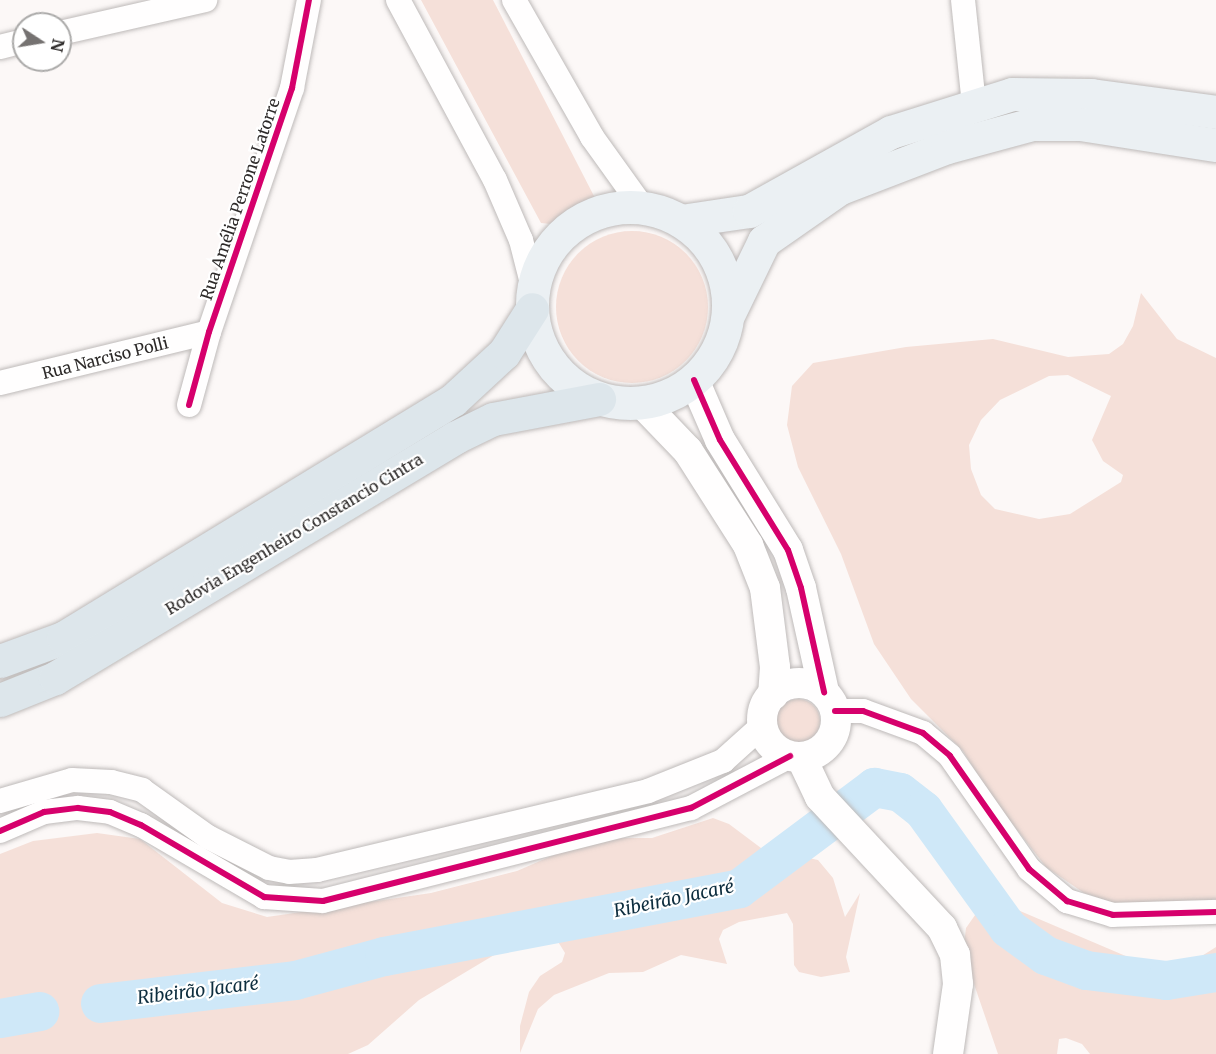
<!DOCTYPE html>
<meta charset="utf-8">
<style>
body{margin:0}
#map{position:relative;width:1216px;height:1054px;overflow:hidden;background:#fcf8f7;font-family:Merriweather,serif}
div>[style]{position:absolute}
.green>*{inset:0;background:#f5e0d9}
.round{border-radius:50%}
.river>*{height:39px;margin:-19.5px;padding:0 19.5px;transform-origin:19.5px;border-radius:19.5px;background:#cfe8f8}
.roads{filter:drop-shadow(0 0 2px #bebab9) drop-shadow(0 0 2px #bebab9)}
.minor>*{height:24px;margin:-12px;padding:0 12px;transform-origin:12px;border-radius:12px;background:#fffefe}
.tertiary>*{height:30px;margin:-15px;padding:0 15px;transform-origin:15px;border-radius:15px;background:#fffefe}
.tertiary>.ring{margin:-15px;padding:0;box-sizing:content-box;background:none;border:30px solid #fffefe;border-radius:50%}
.primary>*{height:33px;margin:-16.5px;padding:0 16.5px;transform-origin:16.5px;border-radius:16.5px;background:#ebf0f3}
.primary>.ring{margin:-16.5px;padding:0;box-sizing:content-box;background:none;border:33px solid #ebf0f3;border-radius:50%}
.motorway>*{height:33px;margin:-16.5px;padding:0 16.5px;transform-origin:16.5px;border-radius:16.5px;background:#dde6eb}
.cycleway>*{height:6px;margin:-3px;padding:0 3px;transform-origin:3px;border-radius:3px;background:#d6006c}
span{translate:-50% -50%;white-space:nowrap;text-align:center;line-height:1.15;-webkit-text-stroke:4.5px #fff;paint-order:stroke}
.street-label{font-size:16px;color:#2d2a29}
.water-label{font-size:18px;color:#0d2d3e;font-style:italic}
.north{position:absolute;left:12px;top:12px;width:60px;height:60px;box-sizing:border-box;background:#fff;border:2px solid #abaaa9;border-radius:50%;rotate:102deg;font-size:16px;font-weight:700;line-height:24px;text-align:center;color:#2d2a29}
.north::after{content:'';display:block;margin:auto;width:21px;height:27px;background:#757271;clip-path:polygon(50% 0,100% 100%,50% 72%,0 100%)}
</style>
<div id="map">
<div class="green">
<i style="clip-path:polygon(421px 0,493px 0,595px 198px,563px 213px,551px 224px,541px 223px)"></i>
<i class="round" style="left:556px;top:231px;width:152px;height:152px"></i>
<i style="clip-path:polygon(evenodd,1141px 293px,1177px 339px,1216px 358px,1216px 900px,1195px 904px,1114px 903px,1084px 893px,1046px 867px,990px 795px,963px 751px,911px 699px,874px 644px,841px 554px,798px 467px,787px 425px,792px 386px,813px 363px,906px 347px,993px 339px,1068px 357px,1109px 354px,1123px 344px,1133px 326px,1141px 293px,1068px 375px,1111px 396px,1092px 440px,1103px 461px,1123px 475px,1121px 482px,1070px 514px,1039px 519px,995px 509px,981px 495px,971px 469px,969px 445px,981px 420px,1000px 400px,1049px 376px,1068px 375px)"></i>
<i class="round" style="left:776px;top:699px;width:44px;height:44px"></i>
<i style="clip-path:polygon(713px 818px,729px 824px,761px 848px,818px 860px,833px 878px,845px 917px,860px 893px,846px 957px,850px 972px,821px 977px,799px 972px,794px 965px,793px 924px,787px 913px,739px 922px,723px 930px,719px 939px,727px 964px,681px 955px,643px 972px,609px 973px,554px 995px,538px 1009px,520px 1053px,520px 1026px,529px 992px,540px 976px,562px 962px,565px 953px,557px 940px,511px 945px,419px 1000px,368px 1045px,348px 1054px,0 1054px,0 854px,33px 841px,97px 833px,140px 839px,222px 903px,267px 917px,431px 893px,517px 871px,572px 847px,609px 838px,652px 838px)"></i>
<i style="clip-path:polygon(995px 904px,1011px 907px,1128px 957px,1168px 963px,1197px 959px,1216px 947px,1216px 1054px,1090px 1054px,1082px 1044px,1066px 1038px,1059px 1039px,1057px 1054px,998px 1054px,963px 952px,966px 928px,980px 908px)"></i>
</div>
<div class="river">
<i style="left:100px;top:1003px;width:196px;rotate:-6.7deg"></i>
<i style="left:295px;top:980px;width:92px;rotate:-15.1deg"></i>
<i style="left:384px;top:956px;width:361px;rotate:-10.8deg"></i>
<i style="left:739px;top:888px;width:169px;rotate:-36.8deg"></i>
<i style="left:874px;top:787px;width:26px;rotate:11deg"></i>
<i style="left:900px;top:792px;width:29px;rotate:38deg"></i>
<i style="left:923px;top:810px;width:145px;rotate:54.2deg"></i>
<i style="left:1008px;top:928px;width:46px;rotate:36.1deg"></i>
<i style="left:1045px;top:955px;width:44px;rotate:20.1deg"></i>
<i style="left:1086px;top:970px;width:81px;rotate:7.1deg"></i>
<i style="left:1166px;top:980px;width:51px;rotate:-9.1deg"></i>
<i style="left:0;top:1018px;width:40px;rotate:-10deg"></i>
</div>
<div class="roads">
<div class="minor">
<i style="left:398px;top:0;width:204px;rotate:61.7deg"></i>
<i style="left:495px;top:180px;width:65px;rotate:66.6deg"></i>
<i style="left:521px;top:240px;width:49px;rotate:75.7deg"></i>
<i style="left:514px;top:0;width:158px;rotate:60.3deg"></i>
<i style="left:592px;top:137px;width:87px;rotate:54.3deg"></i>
<i style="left:963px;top:0;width:105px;rotate:84deg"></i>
<i style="left:60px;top:33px;width:149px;rotate:-12.8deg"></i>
<i style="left:0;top:47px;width:25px;rotate:-14deg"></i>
<i style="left:0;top:383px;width:215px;rotate:-13.7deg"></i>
<i style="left:189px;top:405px;width:76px;rotate:-74.7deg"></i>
<i style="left:209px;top:332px;width:258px;rotate:-71.2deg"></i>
<i style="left:292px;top:88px;width:90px;rotate:-79.1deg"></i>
<i style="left:835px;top:711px;width:28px"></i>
<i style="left:863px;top:711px;width:64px;rotate:20.1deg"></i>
<i style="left:923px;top:733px;width:35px;rotate:40deg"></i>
<i style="left:950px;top:756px;width:138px;rotate:55deg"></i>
<i style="left:1029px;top:869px;width:50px;rotate:40.1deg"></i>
<i style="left:1067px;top:901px;width:48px;rotate:16.9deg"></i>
<i style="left:1113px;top:915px;width:103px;rotate:-1.7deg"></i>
<i style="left:0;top:801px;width:75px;rotate:-16.3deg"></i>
<i style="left:72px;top:780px;width:39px;rotate:3deg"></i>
<i style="left:111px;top:782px;width:32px;rotate:14deg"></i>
<i style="left:142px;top:790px;width:81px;rotate:35.5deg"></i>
<i style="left:208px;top:837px;width:68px;rotate:26.9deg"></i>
<i style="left:269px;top:868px;width:20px;rotate:11deg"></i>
<i style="left:289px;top:872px;width:28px;rotate:-4deg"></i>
<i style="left:317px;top:870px;width:340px;rotate:-13.4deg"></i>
<i style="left:648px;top:791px;width:81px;rotate:-21.8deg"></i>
<i style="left:723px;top:761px;width:54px;rotate:-42deg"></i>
<i style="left:0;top:831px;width:48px;rotate:-23.4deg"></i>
<i style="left:44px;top:812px;width:34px;rotate:-7deg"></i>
<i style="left:78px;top:808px;width:32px;rotate:7deg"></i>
<i style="left:110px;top:812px;width:34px;rotate:23deg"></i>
<i style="left:141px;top:825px;width:143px;rotate:30.3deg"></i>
<i style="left:264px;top:897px;width:59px;rotate:3.9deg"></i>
<i style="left:323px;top:901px;width:380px;rotate:-14.2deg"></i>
<i style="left:691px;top:808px;width:112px;rotate:-27.7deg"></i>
</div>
<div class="tertiary">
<i style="left:694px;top:380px;width:65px;rotate:66.6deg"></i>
<i style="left:720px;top:440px;width:129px;rotate:58.3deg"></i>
<i style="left:788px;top:550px;width:40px;rotate:71.1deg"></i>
<i style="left:801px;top:588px;width:107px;rotate:77.5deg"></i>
<i style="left:642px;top:403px;width:66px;rotate:46.2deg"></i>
<i style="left:688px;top:451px;width:112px;rotate:57.4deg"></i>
<i style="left:748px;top:545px;width:46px;rotate:68.4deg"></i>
<i style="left:765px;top:588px;width:80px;rotate:82.8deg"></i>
<i style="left:775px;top:667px;width:28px;rotate:94deg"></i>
<i class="ring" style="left:762px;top:683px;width:44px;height:44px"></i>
<i style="left:801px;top:757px;width:44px;rotate:64.6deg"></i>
<i style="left:820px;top:797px;width:179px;rotate:47deg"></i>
<i style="left:942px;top:928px;width:30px;rotate:64deg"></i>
<i style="left:955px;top:955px;width:29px;rotate:84deg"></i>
<i style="left:958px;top:984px;width:71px;rotate:98.1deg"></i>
</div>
<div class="primary">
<i class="ring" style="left:532px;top:207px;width:163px;height:163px"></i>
<i style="left:681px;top:221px;width:69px;rotate:-8.4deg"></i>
<i style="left:749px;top:211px;width:162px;rotate:-29.1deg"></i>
<i style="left:891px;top:132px;width:127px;rotate:-17.4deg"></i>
<i style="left:1012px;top:94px;width:79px;rotate:0.7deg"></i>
<i style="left:1091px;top:95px;width:126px;rotate:7.7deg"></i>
<i style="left:729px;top:313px;width:80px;rotate:-64.1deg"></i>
<i style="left:764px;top:241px;width:93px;rotate:-34.9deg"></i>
<i style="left:840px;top:188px;width:115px;rotate:-21deg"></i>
<i style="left:947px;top:147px;width:88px;rotate:-15.1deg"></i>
<i style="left:1032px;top:124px;width:48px"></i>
<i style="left:1080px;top:124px;width:138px;rotate:8.8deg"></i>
</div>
<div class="motorway">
<i style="left:0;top:661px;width:67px;rotate:-20.1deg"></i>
<i style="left:63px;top:638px;width:457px;rotate:-31.4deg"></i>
<i style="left:453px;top:400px;width:69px;rotate:-42.7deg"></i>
<i style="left:504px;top:353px;width:52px;rotate:-57.5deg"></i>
<i style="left:0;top:700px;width:59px;rotate:-21.8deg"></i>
<i style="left:55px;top:678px;width:466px;rotate:-31deg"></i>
<i style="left:454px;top:438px;width:43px;rotate:-26deg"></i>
<i style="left:493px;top:419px;width:108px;rotate:-10.7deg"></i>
</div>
</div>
<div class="cycleway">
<i style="left:694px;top:380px;width:65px;rotate:66.6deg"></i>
<i style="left:720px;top:440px;width:129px;rotate:58.3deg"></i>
<i style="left:788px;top:550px;width:40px;rotate:71.1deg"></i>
<i style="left:801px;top:588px;width:107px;rotate:77.5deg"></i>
<i style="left:189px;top:405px;width:76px;rotate:-74.7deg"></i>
<i style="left:209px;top:332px;width:258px;rotate:-71.2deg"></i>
<i style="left:292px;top:88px;width:90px;rotate:-79.1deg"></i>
<i style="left:835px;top:711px;width:28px"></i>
<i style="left:863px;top:711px;width:64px;rotate:20.1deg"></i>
<i style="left:923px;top:733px;width:35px;rotate:40deg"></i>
<i style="left:950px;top:756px;width:138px;rotate:55deg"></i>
<i style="left:1029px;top:869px;width:50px;rotate:40.1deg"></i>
<i style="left:1067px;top:901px;width:48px;rotate:16.9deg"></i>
<i style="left:1113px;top:915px;width:103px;rotate:-1.7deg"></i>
<i style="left:0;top:831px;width:48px;rotate:-23.4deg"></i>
<i style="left:44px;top:812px;width:34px;rotate:-7deg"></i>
<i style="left:78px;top:808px;width:32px;rotate:7deg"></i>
<i style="left:110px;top:812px;width:34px;rotate:23deg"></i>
<i style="left:141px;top:825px;width:143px;rotate:30.3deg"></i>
<i style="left:264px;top:897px;width:59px;rotate:3.9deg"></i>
<i style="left:323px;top:901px;width:380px;rotate:-14.2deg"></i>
<i style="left:691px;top:808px;width:112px;rotate:-27.7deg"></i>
</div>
<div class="street-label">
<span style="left:240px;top:199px;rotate:-71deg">Rua Amélia Perrone Latorre</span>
<span style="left:105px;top:358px;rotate:-14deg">Rua Narciso Polli</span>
<span style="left:294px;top:534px;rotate:-31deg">Rodovia Engenheiro Constancio Cintra</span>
</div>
<div class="water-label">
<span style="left:674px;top:899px;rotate:-12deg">Ribeirão Jacaré</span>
<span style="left:198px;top:991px;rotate:-7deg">Ribeirão Jacaré</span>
</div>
<div class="north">N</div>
</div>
